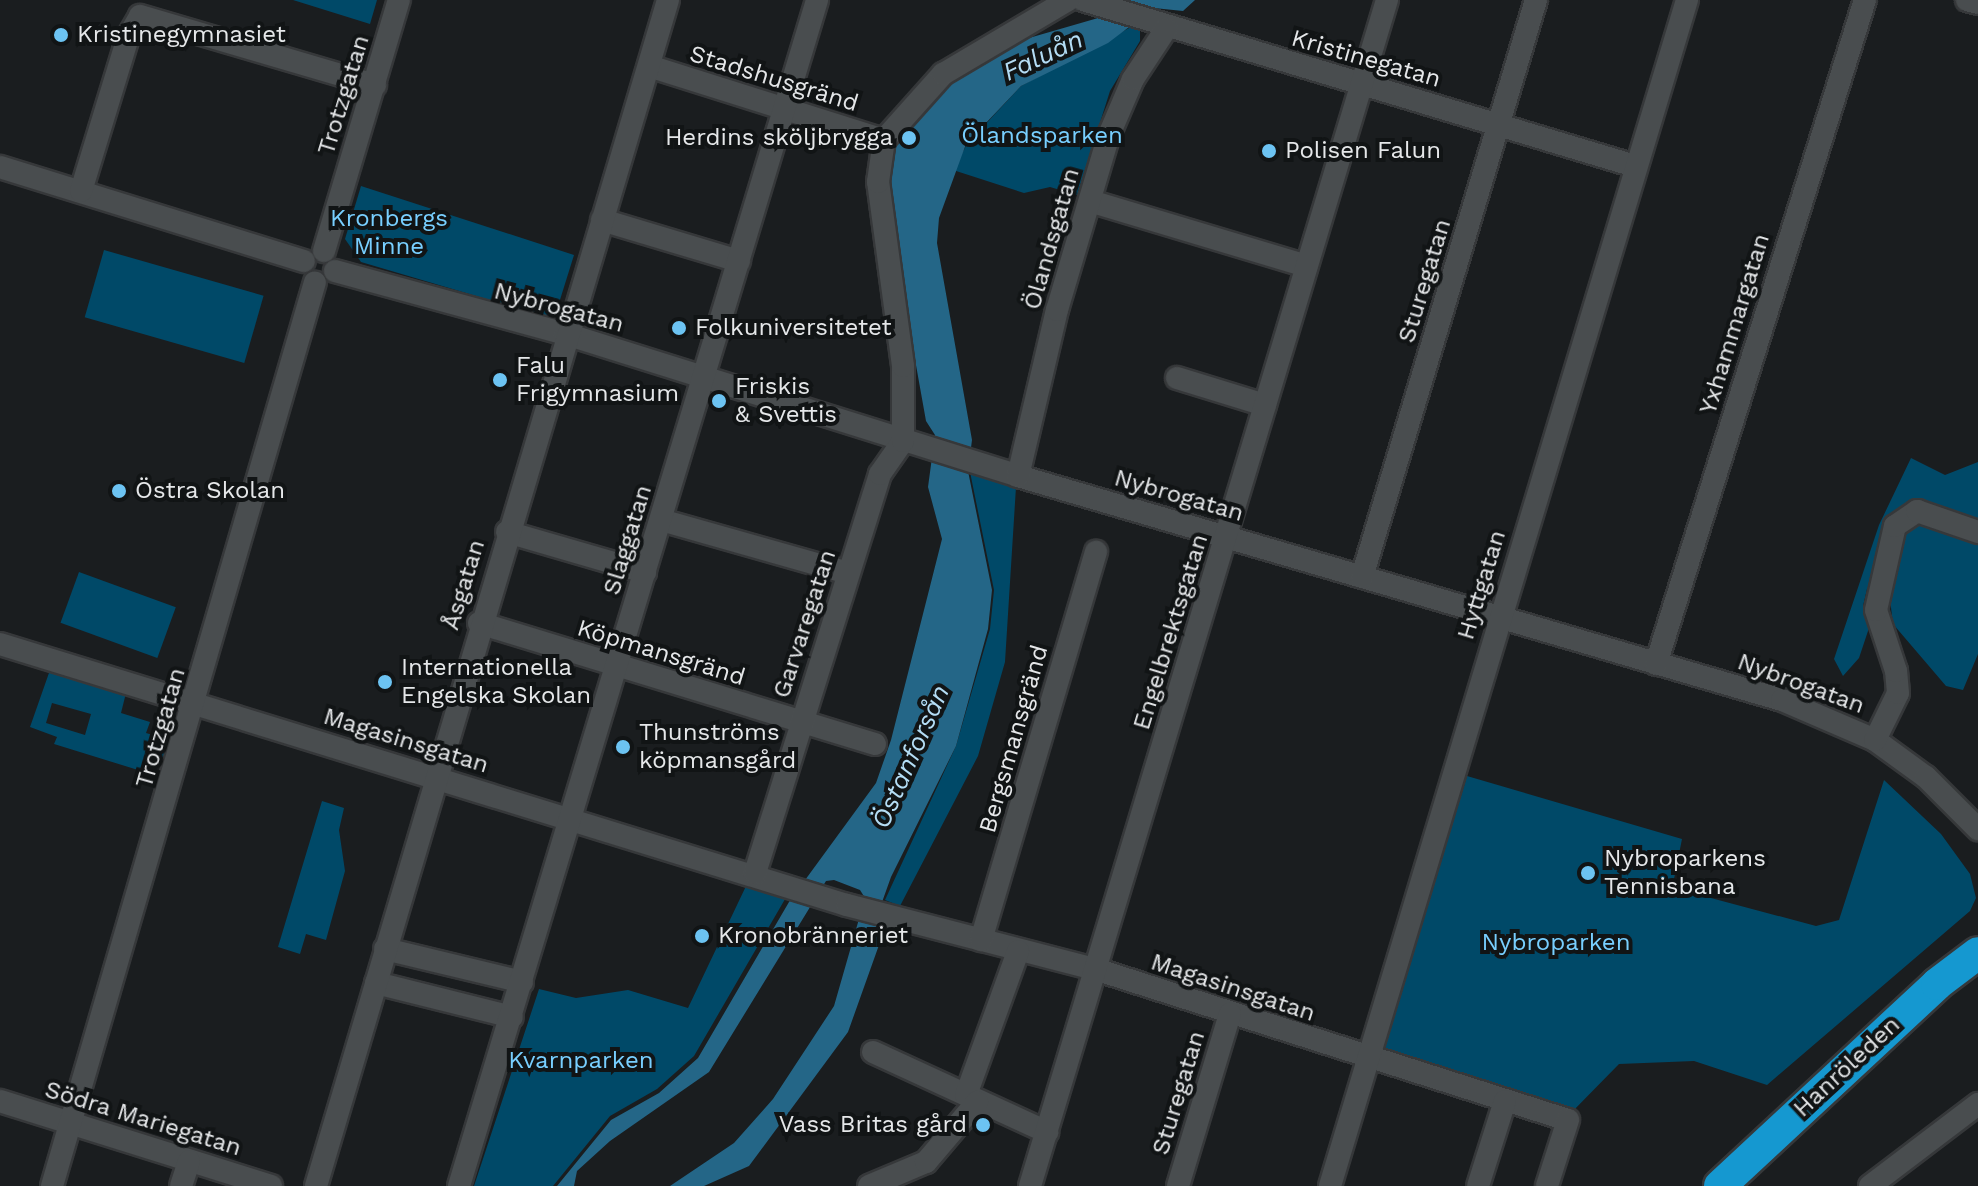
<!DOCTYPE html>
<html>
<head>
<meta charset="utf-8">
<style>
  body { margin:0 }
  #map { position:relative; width:1978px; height:1186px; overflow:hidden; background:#1a1d1f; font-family:"Work Sans",sans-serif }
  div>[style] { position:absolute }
  .green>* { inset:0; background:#004968; transform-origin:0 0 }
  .water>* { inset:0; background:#246687 }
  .roads { filter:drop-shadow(2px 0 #36383a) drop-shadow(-2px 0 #36383a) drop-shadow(0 2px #36383a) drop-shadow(0 -2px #36383a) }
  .minor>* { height:22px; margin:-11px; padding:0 11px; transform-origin:11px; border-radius:11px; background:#494d4f }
  .highway>* { height:32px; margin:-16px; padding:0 16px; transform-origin:16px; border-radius:16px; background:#1598d0 }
  .dots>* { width:22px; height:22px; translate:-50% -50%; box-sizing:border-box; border:4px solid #111415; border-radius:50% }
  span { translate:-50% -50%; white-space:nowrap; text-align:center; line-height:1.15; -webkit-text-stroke:8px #111415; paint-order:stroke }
  .poi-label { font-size:24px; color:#e5e7e9 }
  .left { translate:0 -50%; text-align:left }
  .right { translate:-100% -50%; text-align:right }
  .street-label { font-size:24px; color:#e5e7e9 }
  .park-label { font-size:24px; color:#78cfff }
  .water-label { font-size:26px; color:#b4ddf5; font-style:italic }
</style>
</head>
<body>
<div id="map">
  <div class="green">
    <i style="clip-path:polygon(293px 0,377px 0,370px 24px)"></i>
    <i style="clip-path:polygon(1131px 27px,1140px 29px,1140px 41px,1110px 91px,1077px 195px,1050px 187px,1024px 193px,953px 170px,967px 144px,1021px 86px)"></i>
    <i style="clip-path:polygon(361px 186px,574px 255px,554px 319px,361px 262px,345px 239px)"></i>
    <i style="left:104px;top:250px;width:166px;height:70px;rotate:16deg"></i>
    <i style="clip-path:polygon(1911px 458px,1945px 475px,1978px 462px,1978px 654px,1963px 690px,1946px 686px,1893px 624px,1888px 583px,1867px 589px,1863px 606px,1871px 622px,1859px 658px,1843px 676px,1834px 659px,1879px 525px)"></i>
    <i style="clip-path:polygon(969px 467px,1016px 487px,1005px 662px,978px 756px,900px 906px,885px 900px,956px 746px,990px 629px,994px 590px)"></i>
    <i style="left:79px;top:572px;width:103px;height:54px;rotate:20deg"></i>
    <i style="clip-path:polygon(evenodd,50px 670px,126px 693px,121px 713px,150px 722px,146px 733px,166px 739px,177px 707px,185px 711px,170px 760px,157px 756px,151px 774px,54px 744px,57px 737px,30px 727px,50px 670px,52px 703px,91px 714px,85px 735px,46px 723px,52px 703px)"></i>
    <i style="clip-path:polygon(1467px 776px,1682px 839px,1674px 879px,1696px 894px,1816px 926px,1839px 920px,1884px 780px,1941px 834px,1970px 874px,1976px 898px,1970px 911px,1767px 1085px,1694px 1061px,1619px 1064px,1569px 1115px,1382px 1052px)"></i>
    <i style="clip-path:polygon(322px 801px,344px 808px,339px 830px,345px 871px,326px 940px,306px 934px,300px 954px,278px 947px)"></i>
    <i style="clip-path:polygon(747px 884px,788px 894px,694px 1056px,657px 1089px,610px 1116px,553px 1186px,474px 1186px,539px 989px,576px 998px,628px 990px,688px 1008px)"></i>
  </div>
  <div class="water">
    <i style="clip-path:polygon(1120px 0,1195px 0,1183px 11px,1154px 8px,1108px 43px,1021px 86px,966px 144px,939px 218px,937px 243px,972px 440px,968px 471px,992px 590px,988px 629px,956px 746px,891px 877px,881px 905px,879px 945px,848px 1032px,749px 1166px,704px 1186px,670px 1186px,734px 1143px,773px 1099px,834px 1006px,865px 898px,860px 890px,834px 880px,826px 881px,709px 1072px,610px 1141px,577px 1171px,574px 1186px,557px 1186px,611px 1120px,659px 1093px,698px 1058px,789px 902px,876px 783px,891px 740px,942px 539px,928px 487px,935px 435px,926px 421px,889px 214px,888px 173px,895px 145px,951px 82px,1022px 40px,1105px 16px)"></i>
  </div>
  <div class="roads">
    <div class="minor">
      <i style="left:1083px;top:0;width:576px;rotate:16.74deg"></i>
      <i style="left:1967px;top:0;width:11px;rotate:15deg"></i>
      <i style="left:649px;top:66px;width:246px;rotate:17.5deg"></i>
      <i style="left:0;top:167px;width:318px;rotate:17.2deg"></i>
      <i style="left:81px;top:191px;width:161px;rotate:-73deg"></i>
      <i style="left:128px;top:37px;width:24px;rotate:-60deg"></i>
      <i style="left:140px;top:16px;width:245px;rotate:16.4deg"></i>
      <i style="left:1090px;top:201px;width:226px;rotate:16.7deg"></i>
      <i style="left:602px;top:220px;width:143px;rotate:16.7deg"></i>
      <i style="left:324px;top:251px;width:262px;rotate:-73.4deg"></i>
      <i style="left:335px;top:271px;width:239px;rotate:15.3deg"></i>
      <i style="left:566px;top:334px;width:474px;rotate:17.4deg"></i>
      <i style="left:1018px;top:476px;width:796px;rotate:16.34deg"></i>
      <i style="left:1782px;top:700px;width:101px;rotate:23.3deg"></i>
      <i style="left:1875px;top:740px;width:63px;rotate:36deg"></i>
      <i style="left:1926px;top:777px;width:74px;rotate:45deg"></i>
      <i style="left:1177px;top:378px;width:92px;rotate:17.1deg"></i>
      <i style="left:1018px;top:476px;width:171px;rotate:-76.8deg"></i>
      <i style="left:1057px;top:310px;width:183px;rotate:-73.5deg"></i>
      <i style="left:1109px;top:135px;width:61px;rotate:-66.8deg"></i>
      <i style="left:1133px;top:79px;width:60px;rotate:-56.6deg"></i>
      <i style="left:661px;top:520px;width:194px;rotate:15.8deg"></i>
      <i style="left:507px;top:532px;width:144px;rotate:16.2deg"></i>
      <i style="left:1362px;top:577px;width:603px;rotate:-73.22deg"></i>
      <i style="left:479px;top:623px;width:414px;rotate:17deg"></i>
      <i style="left:0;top:644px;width:886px;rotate:17.13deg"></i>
      <i style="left:847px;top:905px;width:259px;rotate:14.5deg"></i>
      <i style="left:1098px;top:970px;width:493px;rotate:17.7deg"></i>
      <i style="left:1568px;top:1120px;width:69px;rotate:107.7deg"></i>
      <i style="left:1656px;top:664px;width:696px;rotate:-72.53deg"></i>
      <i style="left:1875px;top:740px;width:52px;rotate:-63.9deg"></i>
      <i style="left:1898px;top:693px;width:22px;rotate:-95deg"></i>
      <i style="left:1896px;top:671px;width:64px;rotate:-108.2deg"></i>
      <i style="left:1876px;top:610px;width:86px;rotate:-77.3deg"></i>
      <i style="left:1895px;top:526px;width:27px;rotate:-34deg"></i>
      <i style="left:1917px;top:511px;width:65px;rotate:19deg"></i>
      <i style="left:755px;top:873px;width:418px;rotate:-72.6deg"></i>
      <i style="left:880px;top:474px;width:40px;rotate:-55.1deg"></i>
      <i style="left:903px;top:441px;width:75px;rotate:-90deg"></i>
      <i style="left:903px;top:366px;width:186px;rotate:-97.7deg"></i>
      <i style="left:878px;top:182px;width:42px;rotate:-81.9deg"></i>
      <i style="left:884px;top:140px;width:89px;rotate:-48.2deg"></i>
      <i style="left:943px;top:74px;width:145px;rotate:-30.6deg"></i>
      <i style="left:981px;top:940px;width:405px;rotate:-73.5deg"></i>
      <i style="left:385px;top:949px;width:141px;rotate:13.5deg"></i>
      <i style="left:376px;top:983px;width:140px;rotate:14deg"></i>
      <i style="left:873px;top:1052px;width:192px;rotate:24.7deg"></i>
      <i style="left:966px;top:1095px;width:153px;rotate:-70.1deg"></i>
      <i style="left:0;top:1101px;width:284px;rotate:17.4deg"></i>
      <i style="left:52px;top:1186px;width:941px;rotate:-73.78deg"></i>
      <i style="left:181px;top:1186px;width:26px;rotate:-72deg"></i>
      <i style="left:316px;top:1186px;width:1237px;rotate:-73.47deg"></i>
      <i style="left:459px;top:1186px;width:1239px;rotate:-73.2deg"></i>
      <i style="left:869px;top:1186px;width:62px;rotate:-22.8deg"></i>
      <i style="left:926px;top:1162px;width:79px;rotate:-49.6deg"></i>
      <i style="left:1030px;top:1186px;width:1239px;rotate:-73.25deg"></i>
      <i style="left:1178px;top:1186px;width:180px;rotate:-73.2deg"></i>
      <i style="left:1330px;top:1186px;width:1239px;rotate:-73.25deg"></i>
      <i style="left:1478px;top:1186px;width:89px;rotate:-72.4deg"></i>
      <i style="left:1870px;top:1186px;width:136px;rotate:-37.2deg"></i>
    </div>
    <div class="highway">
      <i style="left:1720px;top:1186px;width:296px;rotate:-42.9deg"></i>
      <i style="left:1937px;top:984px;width:51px;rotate:-37.1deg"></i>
    </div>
  </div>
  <div class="dots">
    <i style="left:61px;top:35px;background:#6cc3f2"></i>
    <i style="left:909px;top:138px;background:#6cc3f2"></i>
    <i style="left:1269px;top:151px;background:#6cc3f2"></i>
    <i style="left:679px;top:328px;background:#6cc3f2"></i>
    <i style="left:500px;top:380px;background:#6cc3f2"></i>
    <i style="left:719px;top:401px;background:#6cc3f2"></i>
    <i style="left:119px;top:491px;background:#6cc3f2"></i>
    <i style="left:385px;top:682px;background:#6cc3f2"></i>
    <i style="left:623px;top:747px;background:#6cc3f2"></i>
    <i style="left:1588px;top:873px;background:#6cc3f2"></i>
    <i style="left:702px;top:936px;background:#6cc3f2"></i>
    <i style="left:983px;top:1125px;background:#6cc3f2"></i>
  </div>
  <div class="poi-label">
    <span class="left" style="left:77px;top:35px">Kristinegymnasiet</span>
    <span class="right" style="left:893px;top:138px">Herdins sköljbrygga</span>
    <span class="left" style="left:1285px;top:151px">Polisen Falun</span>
    <span class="left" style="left:695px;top:328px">Folkuniversitetet</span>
    <span class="left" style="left:516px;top:380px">Falu<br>Frigymnasium</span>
    <span class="left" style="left:735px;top:401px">Friskis<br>&amp; Svettis</span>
    <span class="left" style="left:135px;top:491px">Östra Skolan</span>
    <span class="left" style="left:401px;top:682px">Internationella<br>Engelska Skolan</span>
    <span class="left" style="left:639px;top:747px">Thunströms<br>köpmansgård</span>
    <span class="left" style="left:1604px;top:873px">Nybroparkens<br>Tennisbana</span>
    <span class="left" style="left:718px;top:936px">Kronobränneriet</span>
    <span class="right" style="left:967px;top:1125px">Vass Britas gård</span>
  </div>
  <div class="street-label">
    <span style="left:1366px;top:59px;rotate:16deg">Kristinegatan</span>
    <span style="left:774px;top:79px;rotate:17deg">Stadshusgränd</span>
    <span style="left:344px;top:95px;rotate:-73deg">Trotzgatan</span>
    <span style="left:1052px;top:239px;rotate:-74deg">Ölandsgatan</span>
    <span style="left:1425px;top:281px;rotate:-73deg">Sturegatan</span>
    <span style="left:559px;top:308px;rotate:15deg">Nybrogatan</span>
    <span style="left:1735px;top:324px;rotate:-73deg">Yxhammargatan</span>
    <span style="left:1179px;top:496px;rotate:16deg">Nybrogatan</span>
    <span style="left:628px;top:540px;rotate:-73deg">Slaggatan</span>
    <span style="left:464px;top:585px;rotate:-73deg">Åsgatan</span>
    <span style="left:1482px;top:585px;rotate:-73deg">Hyttgatan</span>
    <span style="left:805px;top:624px;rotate:-72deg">Garvaregatan</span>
    <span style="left:1171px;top:632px;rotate:-73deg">Engelbrektsgatan</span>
    <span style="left:661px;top:653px;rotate:17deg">Köpmansgränd</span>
    <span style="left:1801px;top:684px;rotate:20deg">Nybrogatan</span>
    <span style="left:161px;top:728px;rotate:-74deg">Trotzgatan</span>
    <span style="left:1014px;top:739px;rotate:-74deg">Bergsmansgränd</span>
    <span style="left:406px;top:741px;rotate:17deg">Magasinsgatan</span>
    <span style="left:1233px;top:988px;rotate:18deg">Magasinsgatan</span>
    <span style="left:1847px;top:1067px;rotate:-43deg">Hanröleden</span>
    <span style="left:1179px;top:1093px;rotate:-73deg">Sturegatan</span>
    <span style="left:143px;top:1119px;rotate:17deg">Södra Mariegatan</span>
  </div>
  <div class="park-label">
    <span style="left:1042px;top:136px">Ölandsparken</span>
    <span style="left:389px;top:233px">Kronbergs<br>Minne</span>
    <span style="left:1556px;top:943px">Nybroparken</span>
    <span style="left:581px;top:1061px">Kvarnparken</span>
  </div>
  <div class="water-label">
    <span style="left:1043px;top:56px;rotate:-25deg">Faluån</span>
    <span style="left:911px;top:757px;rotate:-66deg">Östanforsån</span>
  </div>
</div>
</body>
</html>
